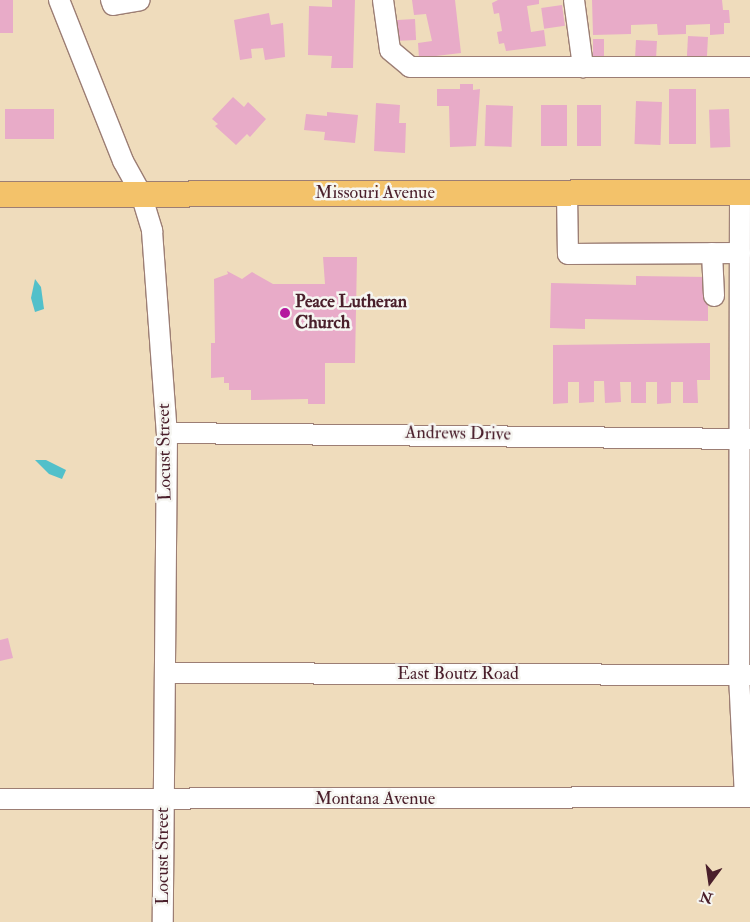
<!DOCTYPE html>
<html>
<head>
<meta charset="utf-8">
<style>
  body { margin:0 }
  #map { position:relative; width:750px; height:922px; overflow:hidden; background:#efdcbc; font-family:"IM FELL Double Pica",serif }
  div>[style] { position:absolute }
  .water>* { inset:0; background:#52c0ca }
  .building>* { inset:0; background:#e8abc8; transform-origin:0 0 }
  .roads { filter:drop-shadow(1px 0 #9c7e74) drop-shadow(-1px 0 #9c7e74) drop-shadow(0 1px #9c7e74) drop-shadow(0 -1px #9c7e74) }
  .minor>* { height:20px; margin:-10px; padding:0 10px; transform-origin:10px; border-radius:10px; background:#fff }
  .major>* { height:25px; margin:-12.5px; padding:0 12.5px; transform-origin:12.5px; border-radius:12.5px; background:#f3c26a }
  .dots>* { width:14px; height:14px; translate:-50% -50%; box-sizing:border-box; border:2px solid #f6f6f2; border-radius:50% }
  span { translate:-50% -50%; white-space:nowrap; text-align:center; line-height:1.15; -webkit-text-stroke:5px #f6f6f2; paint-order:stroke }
  .street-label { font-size:18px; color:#4a1f2b }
  .poi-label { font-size:18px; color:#4a1f2b; font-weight:700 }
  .left { translate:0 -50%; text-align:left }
  .north { position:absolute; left:685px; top:857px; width:50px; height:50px; -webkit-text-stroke:4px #f6f6f2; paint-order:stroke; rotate:194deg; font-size:14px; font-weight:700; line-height:20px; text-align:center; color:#4a1f2b }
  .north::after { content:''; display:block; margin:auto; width:18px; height:22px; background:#4a1f2b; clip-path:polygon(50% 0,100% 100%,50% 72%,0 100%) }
</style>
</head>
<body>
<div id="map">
  <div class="water">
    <i style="clip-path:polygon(35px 279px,41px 287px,44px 309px,35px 312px,31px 298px)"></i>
    <i style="clip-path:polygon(35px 460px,46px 460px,66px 470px,62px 479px,49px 474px)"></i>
  </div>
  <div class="building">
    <i style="left:0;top:0;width:13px;height:33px"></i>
    <i style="clip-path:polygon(332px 0,355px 0,353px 68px,331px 68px,332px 56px,308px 55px,309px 6px,332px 7px)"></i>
    <i style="clip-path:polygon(412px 0,455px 0,461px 53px,419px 58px,418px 43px,432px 41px,426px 14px,414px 15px)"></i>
    <i style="clip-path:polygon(498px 0,539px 0,539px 4px,527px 6px,531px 32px,544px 30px,546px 46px,506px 51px,504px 43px,499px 44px,497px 32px,502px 31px,499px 13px,494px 14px,492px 3px)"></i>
    <i style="clip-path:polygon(592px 0,722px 0,723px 10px,729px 10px,730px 23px,724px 23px,724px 34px,710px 35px,710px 24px,686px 25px,686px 34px,658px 35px,657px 24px,631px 25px,631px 34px,593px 35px)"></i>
    <i style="left:562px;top:5px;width:21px;height:21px;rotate:82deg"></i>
    <i style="clip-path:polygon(269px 13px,271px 25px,283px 23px,285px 57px,265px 60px,263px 48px,251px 49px,252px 58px,240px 60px,234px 20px)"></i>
    <i style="left:415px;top:19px;width:21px;height:22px;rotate:87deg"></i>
    <i style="left:688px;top:36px;width:20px;height:21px;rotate:3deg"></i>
    <i style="left:593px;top:39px;width:11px;height:19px"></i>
    <i style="left:636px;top:40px;width:21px;height:17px;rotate:3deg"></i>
    <i style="clip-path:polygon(460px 84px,473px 84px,473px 90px,480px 89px,476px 146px,450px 147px,449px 106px,437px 106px,437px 89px,460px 89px)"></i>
    <i style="left:669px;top:89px;width:27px;height:55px"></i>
    <i style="clip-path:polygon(233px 97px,244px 107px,248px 102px,266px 119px,250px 137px,247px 134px,236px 145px,215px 126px,218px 124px,212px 119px)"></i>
    <i style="left:636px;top:101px;width:26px;height:43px;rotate:2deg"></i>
    <i style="clip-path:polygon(376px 103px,400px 105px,399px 123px,406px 123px,405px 153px,374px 151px)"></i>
    <i style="left:486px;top:105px;width:27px;height:41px;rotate:2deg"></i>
    <i style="left:541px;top:105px;width:26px;height:41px"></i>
    <i style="left:577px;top:105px;width:24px;height:41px"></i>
    <i style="left:54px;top:109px;width:30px;height:49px;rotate:90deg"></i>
    <i style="left:729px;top:109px;width:38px;height:20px;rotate:88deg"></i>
    <i style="clip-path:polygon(327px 112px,358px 115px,355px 143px,324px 140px,325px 132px,304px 130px,306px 114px,327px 116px)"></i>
    <i style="clip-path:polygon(323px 257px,357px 257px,355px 363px,325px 363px,325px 404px,308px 404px,308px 399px,251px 400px,251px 390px,229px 390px,229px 383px,224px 383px,224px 377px,211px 378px,211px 343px,215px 343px,214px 279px,228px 274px,227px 271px,242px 279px,252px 272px,273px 284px,325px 284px)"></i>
    <i style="clip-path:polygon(636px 276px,708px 277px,708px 321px,585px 319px,585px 329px,550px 328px,551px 283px,636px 285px)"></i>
    <i style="clip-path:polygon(710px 343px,710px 380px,697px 380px,698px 403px,683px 403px,683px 382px,671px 382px,671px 403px,657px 404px,657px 382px,646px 382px,646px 403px,631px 403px,631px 382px,620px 382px,621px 402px,605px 403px,604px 381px,594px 381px,594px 402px,579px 403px,579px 382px,568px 382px,568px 403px,553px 404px,553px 345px)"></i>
    <i style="clip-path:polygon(8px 638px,13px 658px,0 661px,0 640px)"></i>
  </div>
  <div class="roads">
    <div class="minor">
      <i style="left:59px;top:0;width:173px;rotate:68.3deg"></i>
      <i style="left:123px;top:161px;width:38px;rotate:61deg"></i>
      <i style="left:141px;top:194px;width:39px;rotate:73deg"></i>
      <i style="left:152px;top:231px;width:203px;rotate:85.8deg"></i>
      <i style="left:167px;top:433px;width:489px;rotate:90.5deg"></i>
      <i style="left:111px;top:0;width:5px;rotate:68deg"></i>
      <i style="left:113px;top:5px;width:27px;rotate:-10deg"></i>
      <i style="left:383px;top:0;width:50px;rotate:82deg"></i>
      <i style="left:390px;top:50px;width:26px;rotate:40deg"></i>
      <i style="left:410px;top:67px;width:340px"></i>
      <i style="left:574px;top:0;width:68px;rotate:82.3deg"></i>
      <i style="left:740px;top:192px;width:483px;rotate:90.1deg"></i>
      <i style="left:739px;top:675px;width:122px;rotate:87.2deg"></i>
      <i style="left:567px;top:193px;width:61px;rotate:89.1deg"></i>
      <i style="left:568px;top:254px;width:172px;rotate:-0.3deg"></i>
      <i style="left:712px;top:253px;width:43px;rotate:87.3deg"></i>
      <i style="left:167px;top:433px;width:583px;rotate:0.59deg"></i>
      <i style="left:167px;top:673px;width:583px;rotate:0.2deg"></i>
      <i style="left:0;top:799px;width:750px;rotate:-0.15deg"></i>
    </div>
    <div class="major">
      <i style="left:0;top:194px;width:750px;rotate:-0.15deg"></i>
    </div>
  </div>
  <div class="dots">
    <i style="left:285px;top:313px;background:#b5179e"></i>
  </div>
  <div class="street-label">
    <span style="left:375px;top:193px">Missouri Avenue</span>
    <span style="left:458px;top:434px;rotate:1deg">Andrews Drive</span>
    <span style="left:165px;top:452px;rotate:-91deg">Locust Street</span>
    <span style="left:458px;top:674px">East Boutz Road</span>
    <span style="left:375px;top:799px">Montana Avenue</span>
    <span style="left:163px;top:856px;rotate:-90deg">Locust Street</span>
  </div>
  <div class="poi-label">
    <span class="left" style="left:295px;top:313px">Peace Lutheran<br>Church</span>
  </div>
  <div class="north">N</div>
</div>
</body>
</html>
